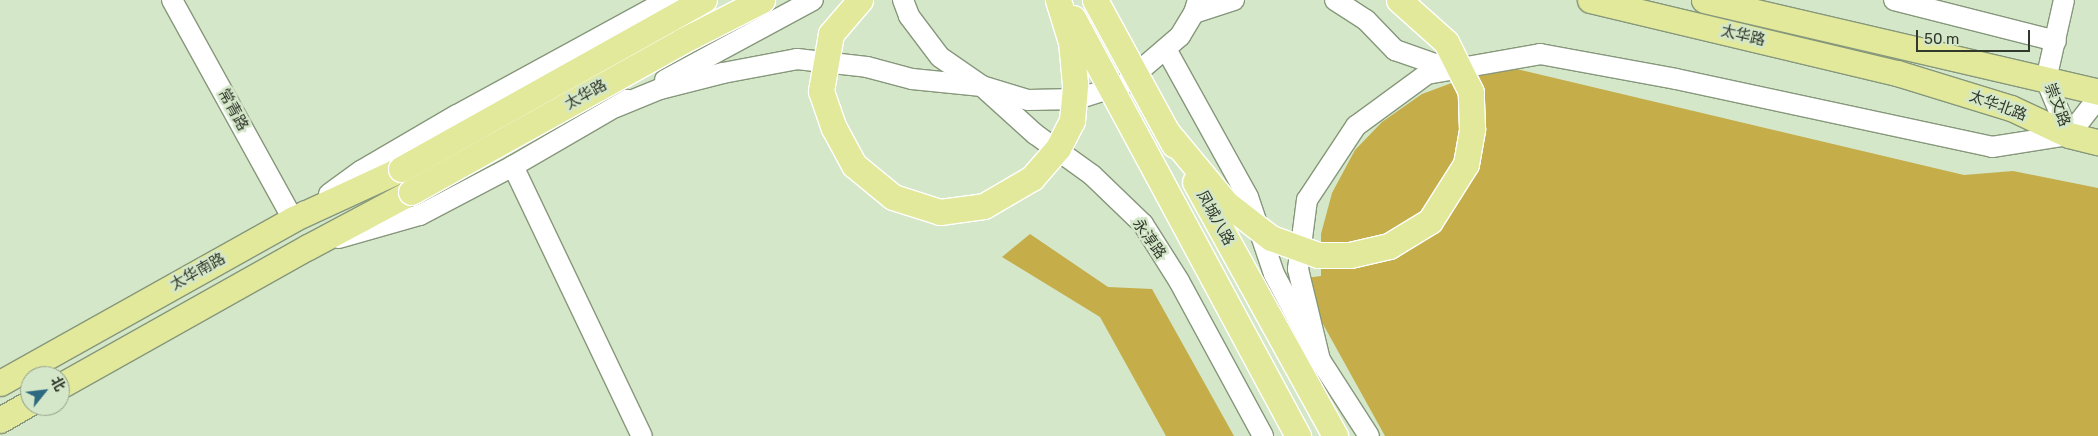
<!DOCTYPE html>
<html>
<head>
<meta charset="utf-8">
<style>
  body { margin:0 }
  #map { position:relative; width:2098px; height:436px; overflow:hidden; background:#d5e7c9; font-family:Rubik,"Noto Sans SC",sans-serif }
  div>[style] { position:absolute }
  .green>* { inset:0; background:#c5ad4a }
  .roads { filter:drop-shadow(1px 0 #86977b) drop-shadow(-1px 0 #86977b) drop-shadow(0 1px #86977b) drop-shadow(0 -1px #86977b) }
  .minor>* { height:20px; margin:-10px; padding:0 10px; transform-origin:10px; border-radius:10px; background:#fff }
  .major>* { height:25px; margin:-12.5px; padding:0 12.5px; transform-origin:12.5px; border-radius:12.5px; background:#e2e99b }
  .bridges { filter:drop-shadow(1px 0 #fff) drop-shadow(-1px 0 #fff) drop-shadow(0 1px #fff) drop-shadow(0 -1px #fff) }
  .major-bridge>* { height:25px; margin:-12.5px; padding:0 12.5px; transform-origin:12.5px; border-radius:12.5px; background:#e2e99b }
  span { translate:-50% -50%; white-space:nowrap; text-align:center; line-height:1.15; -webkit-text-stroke:5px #d5e7c9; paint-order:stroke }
  .street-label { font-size:15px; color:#31382c }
  .north { position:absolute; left:20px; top:366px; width:50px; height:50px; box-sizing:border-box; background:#d5e7c9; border:1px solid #93a18a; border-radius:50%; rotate:61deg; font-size:14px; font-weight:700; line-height:20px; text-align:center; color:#31382c }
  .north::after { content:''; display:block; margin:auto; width:18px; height:22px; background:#2d6980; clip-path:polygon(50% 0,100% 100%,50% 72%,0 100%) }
  .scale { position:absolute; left:1916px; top:30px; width:114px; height:22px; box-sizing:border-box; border:2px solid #31382c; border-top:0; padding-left:6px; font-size:15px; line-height:18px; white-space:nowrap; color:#31382c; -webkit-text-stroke:4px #d5e7c9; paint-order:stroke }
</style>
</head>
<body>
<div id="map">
  <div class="green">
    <i style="clip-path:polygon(1500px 65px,1964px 175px,2013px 171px,2098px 188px,2098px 436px,1385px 436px,1298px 279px,1321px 276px,1321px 234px,1332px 193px,1355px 150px,1382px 122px,1422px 94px)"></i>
    <i style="clip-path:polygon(1030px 234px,1108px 287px,1152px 289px,1234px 436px,1166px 436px,1100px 317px,1002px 257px)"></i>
  </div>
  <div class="roads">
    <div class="minor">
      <i style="left:172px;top:0;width:250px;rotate:61.1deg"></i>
      <i style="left:293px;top:219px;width:14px;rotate:-34deg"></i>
      <i style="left:903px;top:0;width:17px;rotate:69deg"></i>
      <i style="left:909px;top:16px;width:51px;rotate:52.9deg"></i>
      <i style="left:940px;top:57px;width:51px;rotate:34.6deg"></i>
      <i style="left:982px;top:86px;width:48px;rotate:16.9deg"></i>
      <i style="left:1028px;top:100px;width:49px;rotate:-1.2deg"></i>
      <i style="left:1077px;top:99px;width:49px;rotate:-17.7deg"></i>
      <i style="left:1124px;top:84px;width:74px;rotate:-40.6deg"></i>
      <i style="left:1180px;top:36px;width:27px;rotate:-59deg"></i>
      <i style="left:1194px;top:13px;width:14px;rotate:-73deg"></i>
      <i style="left:1335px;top:0;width:37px;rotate:33deg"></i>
      <i style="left:1366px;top:20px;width:42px;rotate:46deg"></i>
      <i style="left:1395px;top:50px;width:42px;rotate:19.3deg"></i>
      <i style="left:1435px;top:64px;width:15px"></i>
      <i style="left:1894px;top:0;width:167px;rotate:14.2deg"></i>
      <i style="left:2064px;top:0;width:82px;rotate:102.7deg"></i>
      <i style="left:2046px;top:80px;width:60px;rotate:67.3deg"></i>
      <i style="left:1194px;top:13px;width:42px;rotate:-18deg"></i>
      <i style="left:1166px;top:49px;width:169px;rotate:61deg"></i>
      <i style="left:1248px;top:197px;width:81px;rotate:71.3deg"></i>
      <i style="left:1274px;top:274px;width:98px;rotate:61.9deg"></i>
      <i style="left:1320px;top:360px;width:90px;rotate:57.2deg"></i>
      <i style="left:665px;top:80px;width:168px;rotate:-28.4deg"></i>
      <i style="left:616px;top:107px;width:48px;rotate:-22.2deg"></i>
      <i style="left:660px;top:89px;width:65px;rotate:-14.3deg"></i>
      <i style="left:723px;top:73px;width:75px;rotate:-10.7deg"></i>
      <i style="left:797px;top:59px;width:70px;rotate:6.5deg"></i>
      <i style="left:867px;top:67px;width:47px;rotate:14.9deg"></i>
      <i style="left:912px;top:79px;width:70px;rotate:5.7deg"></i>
      <i style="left:982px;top:86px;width:72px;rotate:42.2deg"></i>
      <i style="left:1035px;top:134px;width:70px;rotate:35.7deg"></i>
      <i style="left:1092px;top:175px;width:71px;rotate:43.9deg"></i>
      <i style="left:1143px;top:224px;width:67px;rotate:57.7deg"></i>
      <i style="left:1179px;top:281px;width:176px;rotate:61.5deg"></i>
      <i style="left:2069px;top:135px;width:47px;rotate:-51.9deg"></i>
      <i style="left:513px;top:166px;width:299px;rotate:64.5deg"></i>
      <i style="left:329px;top:194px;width:39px;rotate:-36deg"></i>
      <i style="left:361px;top:171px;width:111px;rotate:-30.3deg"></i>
      <i style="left:457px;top:115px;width:240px;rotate:-28.6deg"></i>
      <i style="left:339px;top:238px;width:84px;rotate:-15.9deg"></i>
      <i style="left:420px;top:215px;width:105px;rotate:-27.8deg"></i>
      <i style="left:513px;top:166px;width:132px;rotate:-30.1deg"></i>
      <i style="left:1320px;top:360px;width:94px;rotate:-103.6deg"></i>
      <i style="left:1298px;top:269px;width:70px;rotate:-82.6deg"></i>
      <i style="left:1307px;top:200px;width:89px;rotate:-56.5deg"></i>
      <i style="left:1356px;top:126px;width:88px;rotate:-36.2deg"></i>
      <i style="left:1427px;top:74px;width:115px;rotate:-10deg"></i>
      <i style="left:1540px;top:54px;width:138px;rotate:10.4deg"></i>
      <i style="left:1676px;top:79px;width:323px;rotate:12.1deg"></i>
      <i style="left:1992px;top:147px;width:78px;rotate:-8.9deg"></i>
    </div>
    <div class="major">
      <i style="left:1590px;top:0;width:316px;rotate:13.4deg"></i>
      <i style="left:1897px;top:73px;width:119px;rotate:17.1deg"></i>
      <i style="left:2011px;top:108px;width:64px;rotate:25deg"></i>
      <i style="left:2069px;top:135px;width:30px;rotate:14deg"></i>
      <i style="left:1704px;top:0;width:405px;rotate:13.1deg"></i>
      <i style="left:0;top:383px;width:336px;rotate:-29.2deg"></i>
      <i style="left:293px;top:219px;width:119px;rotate:-24.8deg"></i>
      <i style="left:60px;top:386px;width:284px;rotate:-29.3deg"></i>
      <i style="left:308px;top:247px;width:117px;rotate:-28.1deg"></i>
      <i style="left:0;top:420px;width:34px;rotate:-30deg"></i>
    </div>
  </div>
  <div class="bridges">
    <div class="major-bridge">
      <i style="left:860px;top:0;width:45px;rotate:130.5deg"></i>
      <i style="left:831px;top:34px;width:58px;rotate:100deg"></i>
      <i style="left:821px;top:91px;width:39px;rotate:71deg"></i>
      <i style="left:834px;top:128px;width:42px;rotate:61.6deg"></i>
      <i style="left:854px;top:165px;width:50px;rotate:39.4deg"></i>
      <i style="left:893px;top:197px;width:49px;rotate:17.7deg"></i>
      <i style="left:940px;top:212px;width:44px;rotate:-7.8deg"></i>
      <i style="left:984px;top:206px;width:56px;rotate:-30.3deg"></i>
      <i style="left:1032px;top:178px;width:40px;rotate:-49deg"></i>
      <i style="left:1058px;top:148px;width:30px;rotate:-63deg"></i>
      <i style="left:1072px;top:121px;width:37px;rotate:-85deg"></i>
      <i style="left:1075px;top:84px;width:42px;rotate:-95.4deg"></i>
      <i style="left:1071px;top:42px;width:44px;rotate:-107.2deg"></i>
      <i style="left:1095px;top:0;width:165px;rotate:61.4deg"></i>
      <i style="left:1073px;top:18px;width:475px;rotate:61.7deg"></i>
      <i style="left:1167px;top:132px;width:92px;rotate:50.3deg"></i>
      <i style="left:1226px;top:203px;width:57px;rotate:37.9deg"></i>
      <i style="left:1271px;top:238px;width:50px;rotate:19.9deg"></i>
      <i style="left:1318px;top:255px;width:32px"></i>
      <i style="left:1350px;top:255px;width:40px;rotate:-13deg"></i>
      <i style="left:1389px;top:246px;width:48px;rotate:-31.4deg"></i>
      <i style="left:1430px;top:221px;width:67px;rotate:-57.7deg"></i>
      <i style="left:1466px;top:164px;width:36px;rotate:-80deg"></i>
      <i style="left:1472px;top:129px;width:37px;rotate:-92deg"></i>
      <i style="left:1471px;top:92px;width:56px;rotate:-116.6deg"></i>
      <i style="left:1446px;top:42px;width:63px;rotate:-138.2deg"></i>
      <i style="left:401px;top:169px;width:347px;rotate:-29.2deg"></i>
      <i style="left:1195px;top:182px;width:290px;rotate:61.1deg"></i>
      <i style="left:411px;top:192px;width:310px;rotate:-29.1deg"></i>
      <i style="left:682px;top:41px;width:90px;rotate:-27.1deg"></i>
    </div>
  </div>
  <div class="street-label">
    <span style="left:1743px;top:36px;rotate:13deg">太华路</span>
    <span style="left:586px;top:95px;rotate:-29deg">太华路</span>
    <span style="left:2057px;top:105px;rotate:69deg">崇文路</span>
    <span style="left:1998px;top:106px;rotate:20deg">太华北路</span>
    <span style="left:233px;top:110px;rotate:61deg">常青路</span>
    <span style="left:1215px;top:218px;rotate:61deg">凤城八路</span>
    <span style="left:1149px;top:239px;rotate:54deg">永淳路</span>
    <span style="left:198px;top:272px;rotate:-29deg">太华南路</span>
  </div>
  <div class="north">北</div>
  <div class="scale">50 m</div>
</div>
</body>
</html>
